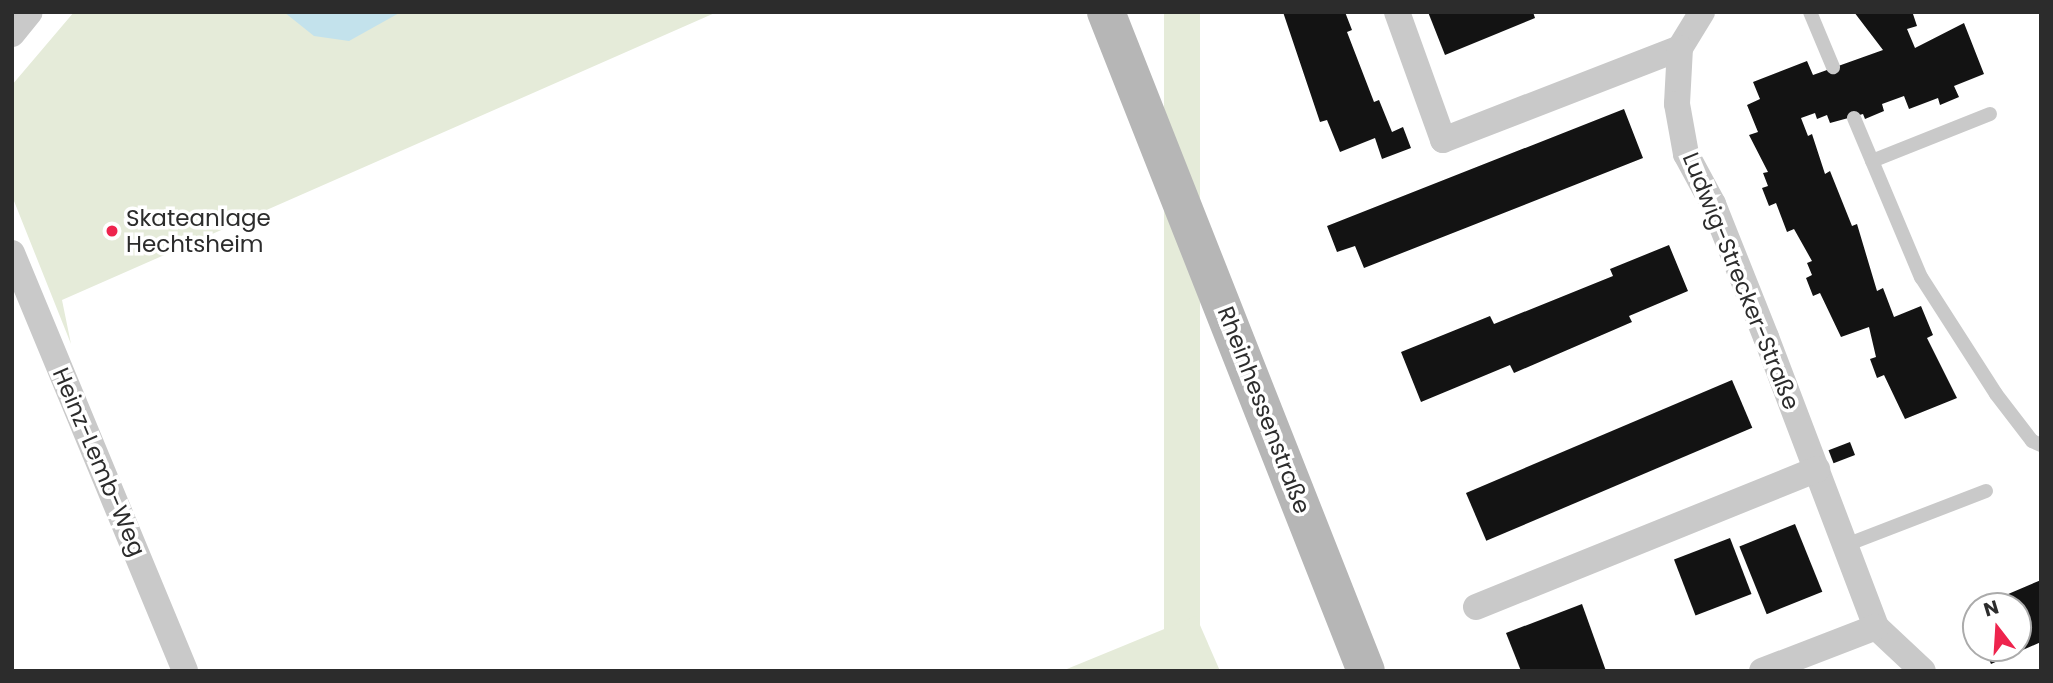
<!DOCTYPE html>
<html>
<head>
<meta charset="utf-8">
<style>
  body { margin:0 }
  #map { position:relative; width:2053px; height:683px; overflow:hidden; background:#fff; font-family:Poppins,sans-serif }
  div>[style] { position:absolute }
  .green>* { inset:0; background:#e5ebd9; transform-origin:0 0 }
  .water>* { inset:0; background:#c3e2ec }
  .building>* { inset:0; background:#131313; transform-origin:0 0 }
  .service>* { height:14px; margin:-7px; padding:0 7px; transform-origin:7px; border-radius:7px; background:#c9c9c9 }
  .minor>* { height:26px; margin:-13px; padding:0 13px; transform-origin:13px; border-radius:13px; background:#c9c9c9 }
  .secondary>* { height:38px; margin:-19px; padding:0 19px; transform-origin:19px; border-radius:19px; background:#b6b6b6 }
  .dots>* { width:19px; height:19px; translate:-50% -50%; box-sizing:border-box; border:4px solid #fff; border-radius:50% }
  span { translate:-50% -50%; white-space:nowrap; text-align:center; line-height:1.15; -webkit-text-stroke:7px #fff; paint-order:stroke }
  .poi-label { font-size:23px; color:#2c2c2c }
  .left { translate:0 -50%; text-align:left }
  .street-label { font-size:23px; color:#2c2c2c }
  .frame { position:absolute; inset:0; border:14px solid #2c2c2c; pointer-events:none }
  .north { position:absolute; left:1962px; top:592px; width:70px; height:70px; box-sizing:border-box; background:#fff; border:2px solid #ababab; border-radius:50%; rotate:343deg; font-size:19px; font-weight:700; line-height:28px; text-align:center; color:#2c2c2c }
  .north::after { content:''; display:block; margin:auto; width:24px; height:32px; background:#ee244d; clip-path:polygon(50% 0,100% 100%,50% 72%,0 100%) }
</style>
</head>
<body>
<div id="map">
  <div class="green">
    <i style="clip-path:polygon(74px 12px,717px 12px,62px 300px,71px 344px,12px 196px,12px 85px)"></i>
    <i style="left:1164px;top:12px;width:36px;height:707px"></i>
    <i style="clip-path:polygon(1196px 616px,1220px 671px,1062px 671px)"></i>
  </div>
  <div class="water">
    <i style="clip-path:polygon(284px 12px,401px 12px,349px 41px,314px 36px)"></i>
  </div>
  <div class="building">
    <i style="clip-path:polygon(1283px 12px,1345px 12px,1352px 30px,1347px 32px,1374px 102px,1379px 100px,1392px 132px,1403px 127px,1411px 148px,1382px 159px,1375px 138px,1340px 152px,1327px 120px,1320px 122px)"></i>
    <i style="clip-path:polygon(1428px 12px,1533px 12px,1535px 18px,1445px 55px)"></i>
    <i style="clip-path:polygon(1854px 12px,1918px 12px,1913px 14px,1917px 26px,1907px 29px,1915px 48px,1964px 23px,1984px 74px,1954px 86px,1959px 97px,1940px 105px,1938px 98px,1909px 109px,1904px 96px,1882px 104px,1884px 111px,1865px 119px,1863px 114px,1830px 123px,1827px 115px,1817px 119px,1815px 113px,1801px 118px,1808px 136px,1812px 134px,1825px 174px,1830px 171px,1852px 226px,1857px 224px,1877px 291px,1883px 288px,1894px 317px,1921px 306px,1933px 335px,1927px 338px,1957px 398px,1905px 419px,1884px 375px,1877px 378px,1870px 359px,1876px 357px,1869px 327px,1841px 337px,1820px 293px,1813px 296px,1806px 278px,1812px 275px,1807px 263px,1812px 261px,1794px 229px,1787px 232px,1776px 203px,1769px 206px,1762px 188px,1768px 186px,1763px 173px,1768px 172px,1749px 135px,1758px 132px,1747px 105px,1760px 99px,1753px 82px,1807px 61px,1813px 75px,1883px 50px)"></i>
    <i style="clip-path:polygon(1624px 109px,1643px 158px,1364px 268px,1355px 246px,1337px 252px,1327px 226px)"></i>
    <i style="clip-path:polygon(1669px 245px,1688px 291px,1629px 316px,1632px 322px,1514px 373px,1510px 365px,1421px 402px,1401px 352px,1490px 316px,1494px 324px,1613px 276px,1610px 269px)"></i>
    <i style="left:1732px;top:380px;width:52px;height:289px;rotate:67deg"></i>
    <i style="left:1850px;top:442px;width:14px;height:23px;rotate:69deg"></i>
    <i style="left:1795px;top:524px;width:73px;height:60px;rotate:68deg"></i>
    <i style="left:1730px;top:538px;width:60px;height:60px;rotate:69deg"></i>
    <i style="clip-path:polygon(2041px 580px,2041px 642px,1991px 664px,1984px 648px,2018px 648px,2018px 606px,1980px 606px)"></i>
    <i style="clip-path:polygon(1582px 604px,1606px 671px,1521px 671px,1506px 633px)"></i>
    <i style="clip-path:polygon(1976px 608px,1976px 630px,1968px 611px)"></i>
  </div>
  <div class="service">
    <i style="left:1810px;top:12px;width:60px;rotate:67.3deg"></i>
    <i style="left:1854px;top:118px;width:173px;rotate:67.2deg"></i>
    <i style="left:1921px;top:277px;width:139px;rotate:57.3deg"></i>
    <i style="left:1996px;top:394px;width:59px;rotate:52.5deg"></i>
    <i style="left:2032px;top:441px;width:10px;rotate:24deg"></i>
    <i style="left:1872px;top:161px;width:127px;rotate:-21.7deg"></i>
    <i style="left:1846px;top:545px;width:150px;rotate:-21.1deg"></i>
  </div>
  <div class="minor">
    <i style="left:1397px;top:12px;width:136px;rotate:70.2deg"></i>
    <i style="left:1443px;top:140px;width:254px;rotate:-21.2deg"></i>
    <i style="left:1702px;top:12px;width:42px;rotate:121.4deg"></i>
    <i style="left:1680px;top:48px;width:56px;rotate:93.1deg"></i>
    <i style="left:1677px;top:104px;width:51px;rotate:79.8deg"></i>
    <i style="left:1686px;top:154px;width:57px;rotate:61.6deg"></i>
    <i style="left:1713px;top:204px;width:143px;rotate:68.3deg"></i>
    <i style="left:1766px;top:337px;width:310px;rotate:69.2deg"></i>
    <i style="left:1876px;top:627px;width:64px;rotate:43.1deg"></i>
    <i style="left:12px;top:34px;width:28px;rotate:-51deg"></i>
    <i style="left:12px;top:253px;width:452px;rotate:67.5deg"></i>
    <i style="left:1476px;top:607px;width:368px;rotate:-22deg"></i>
    <i style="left:1762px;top:671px;width:122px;rotate:-21.1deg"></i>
  </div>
  <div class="secondary">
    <i style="left:1106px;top:12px;width:708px;rotate:68.47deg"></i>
  </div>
  <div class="dots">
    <i style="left:112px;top:231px;background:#ee244d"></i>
  </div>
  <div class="poi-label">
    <span class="left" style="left:126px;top:231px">Skateanlage<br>Hechtsheim</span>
  </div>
  <div class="street-label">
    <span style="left:1741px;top:281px;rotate:68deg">Ludwig-Strecker-Straße</span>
    <span style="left:1264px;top:410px;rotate:69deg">Rheinhessenstraße</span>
    <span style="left:99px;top:462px;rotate:67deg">Heinz-Lemb-Weg</span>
  </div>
  <div class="frame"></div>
  <div class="north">N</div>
</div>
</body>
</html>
